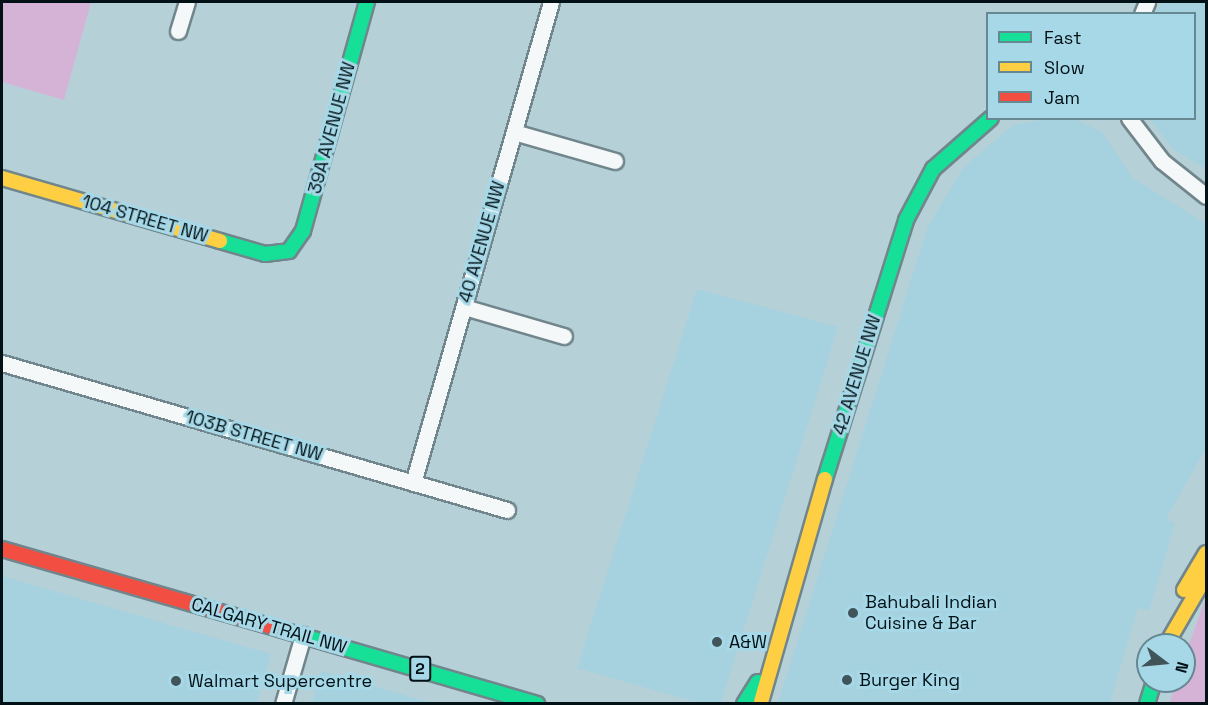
<!DOCTYPE html>
<html>
<head>
<meta charset="utf-8">
<style>
  body { margin:0 }
  #map { position:relative; width:1208px; height:705px; overflow:hidden; background:#b6d0d8; font-family:"Space Grotesk",sans-serif }
  div>[style] { position:absolute }
  .built>* { inset:0; background:#a6d2df }
  .green>* { inset:0; background:#d5b3d7 }
  .roads { filter:drop-shadow(2px 0 #71868c) drop-shadow(-2px 0 #71868c) drop-shadow(0 2px #71868c) drop-shadow(0 -2px #71868c) }
  .street>* { height:15px; margin:-7.5px; padding:0 7.5px; transform-origin:7.5px; border-radius:7.5px; background:#f4f8f9 }
  .fast>* { height:14px; margin:-7px; padding:0 7px; transform-origin:7px; border-radius:7px; background:#16e098 }
  .slow>* { height:14px; margin:-7px; padding:0 7px; transform-origin:7px; border-radius:7px; background:#ffcf43 }
  .jam>* { height:14px; margin:-7px; padding:0 7px; transform-origin:7px; border-radius:7px; background:#f24e42 }
  .dots>* { width:16px; height:16px; translate:-50% -50%; box-sizing:border-box; border:3px solid #a7d8e7; border-radius:50% }
  span { translate:-50% -50%; white-space:nowrap; text-align:center; line-height:1.15; -webkit-text-stroke:6px #a7d8e7; paint-order:stroke }
  .shield-label span { padding:2px 4px; background:#a7d8e7; border:2px solid; border-radius:4px; -webkit-text-stroke-width:0 }
  .shield-label { font-size:16px; color:#011116; font-weight:700 }
  .street-label { font-size:18px; color:#011116 }
  .poi-label { font-size:18px; color:#011116 }
  .left { translate:0 -50%; text-align:left }
  .frame { position:absolute; inset:0; border:3px solid #011116; pointer-events:none }
  .legend { position:absolute; left:986px; top:12px; width:210px; height:108px; box-sizing:border-box; background:#a7d8e7; border:2px solid #658893; margin:0; padding:8px 10px; list-style:none; font-size:18px; color:#011116 }
  .legend li { display:flex; align-items:center; gap:12px; height:30px }
  .legend b { width:30px; border:2px solid #658893 }
  .north { position:absolute; left:1136px; top:633px; width:60px; height:60px; box-sizing:border-box; background:#a7d8e7; border:2px solid #658893; border-radius:50%; rotate:106deg; font-size:16px; font-weight:700; line-height:24px; text-align:center; color:#011116 }
  .north::after { content:''; display:block; margin:auto; width:21px; height:27px; background:#40545a; clip-path:polygon(50% 0,100% 100%,50% 72%,0 100%) }
</style>
</head>
<body>
<div id="map">
  <div class="built">
    <i style="clip-path:polygon(1163px 2px,1206px 2px,1206px 169px,1173px 149px,1150px 119px,1194px 118px,1194px 14px,1155px 13px)"></i>
    <i style="clip-path:polygon(1047px 119px,1075px 119px,1102px 132px,1133px 178px,1206px 224px,1206px 448px,1166px 519px,1175px 523px,1149px 611px,1138px 608px,1110px 703px,778px 703px,928px 226px,963px 168px,1013px 125px)"></i>
    <i style="clip-path:polygon(697px 289px,838px 327px,721px 703px,699px 703px,577px 668px)"></i>
    <i style="clip-path:polygon(2px 576px,271px 654px,257px 703px,2px 703px)"></i>
    <i style="clip-path:polygon(321px 671px,432px 703px,312px 703px)"></i>
  </div>
  <div class="green">
    <i style="clip-path:polygon(2px 2px,91px 2px,64px 100px,2px 82px)"></i>
    <i style="clip-path:polygon(1206px 597px,1206px 703px,1169px 704px,1177px 681px,1184px 681px,1184px 658px)"></i>
  </div>
  <div class="roads">
    <div class="street">
      <i style="left:1142px;top:14px;width:13px;rotate:-67deg"></i>
      <i style="left:178px;top:31px;width:30px;rotate:-73deg"></i>
      <i style="left:1129px;top:118px;width:54px;rotate:52.5deg"></i>
      <i style="left:1162px;top:161px;width:56px;rotate:38.5deg"></i>
      <i style="left:514px;top:132px;width:105px;rotate:16deg"></i>
      <i style="left:464px;top:307px;width:104px;rotate:16.2deg"></i>
      <i style="left:2px;top:363px;width:526px;rotate:16.23deg"></i>
      <i style="left:413px;top:483px;width:500px;rotate:-73.99deg"></i>
      <i style="left:283px;top:704px;width:72px;rotate:-73.8deg"></i>
    </div>
    <div class="fast">
      <i style="left:220px;top:241px;width:47px;rotate:16.1deg"></i>
      <i style="left:265px;top:254px;width:24px;rotate:-7deg"></i>
      <i style="left:289px;top:251px;width:24px;rotate:-55deg"></i>
      <i style="left:303px;top:231px;width:238px;rotate:-74.4deg"></i>
      <i style="left:825px;top:479px;width:271px;rotate:-72.6deg"></i>
      <i style="left:906px;top:220px;width:58px;rotate:-62.1deg"></i>
      <i style="left:933px;top:169px;width:77px;rotate:-41.3deg"></i>
      <i style="left:279px;top:629px;width:269px;rotate:16.2deg"></i>
      <i style="left:744px;top:704px;width:26px;rotate:-58deg"></i>
      <i style="left:1147px;top:704px;width:24px;rotate:-73deg"></i>
    </div>
    <div class="slow">
      <i style="left:2px;top:178px;width:227px;rotate:16.1deg"></i>
      <i style="left:1184px;top:590px;width:43px;rotate:-59.3deg"></i>
      <i style="left:1166px;top:645px;width:80px;rotate:-59.9deg"></i>
      <i style="left:761px;top:702px;width:232px;rotate:-74deg"></i>
    </div>
    <div class="jam">
      <i style="left:2px;top:549px;width:288px;rotate:16.1deg"></i>
    </div>
  </div>
  <div class="dots">
    <i style="left:853px;top:613px;background:#40545a"></i>
    <i style="left:717px;top:642px;background:#40545a"></i>
    <i style="left:847px;top:680px;background:#40545a"></i>
    <i style="left:176px;top:681px;background:#40545a"></i>
  </div>
  <div class="shield-label">
    <span style="left:420px;top:669px">2</span>
  </div>
  <div class="street-label">
    <span style="left:332px;top:128px;rotate:-75deg">39A AVENUE NW</span>
    <span style="left:145px;top:219px;rotate:16deg">104 STREET NW</span>
    <span style="left:482px;top:242px;rotate:-74deg">40 AVENUE NW</span>
    <span style="left:857px;top:375px;rotate:-73deg">42 AVENUE NW</span>
    <span style="left:254px;top:436px;rotate:16deg">103B STREET NW</span>
    <span style="left:269px;top:626px;rotate:16deg">CALGARY TRAIL NW</span>
  </div>
  <div class="poi-label">
    <span class="left" style="left:865px;top:613px">Bahubali Indian<br>Cuisine &amp; Bar</span>
    <span class="left" style="left:729px;top:642px">A&amp;W</span>
    <span class="left" style="left:859px;top:680px">Burger King</span>
    <span class="left" style="left:188px;top:681px">Walmart Supercentre</span>
  </div>
  <div class="frame"></div>
  <ul class="legend">
  <li><b style="height:8px;background:#16e098"></b>Fast</li>
  <li><b style="height:8px;background:#ffcf43"></b>Slow</li>
  <li><b style="height:8px;background:#f24e42"></b>Jam</li>
  </ul>
  <div class="north">N</div>
</div>
</body>
</html>
